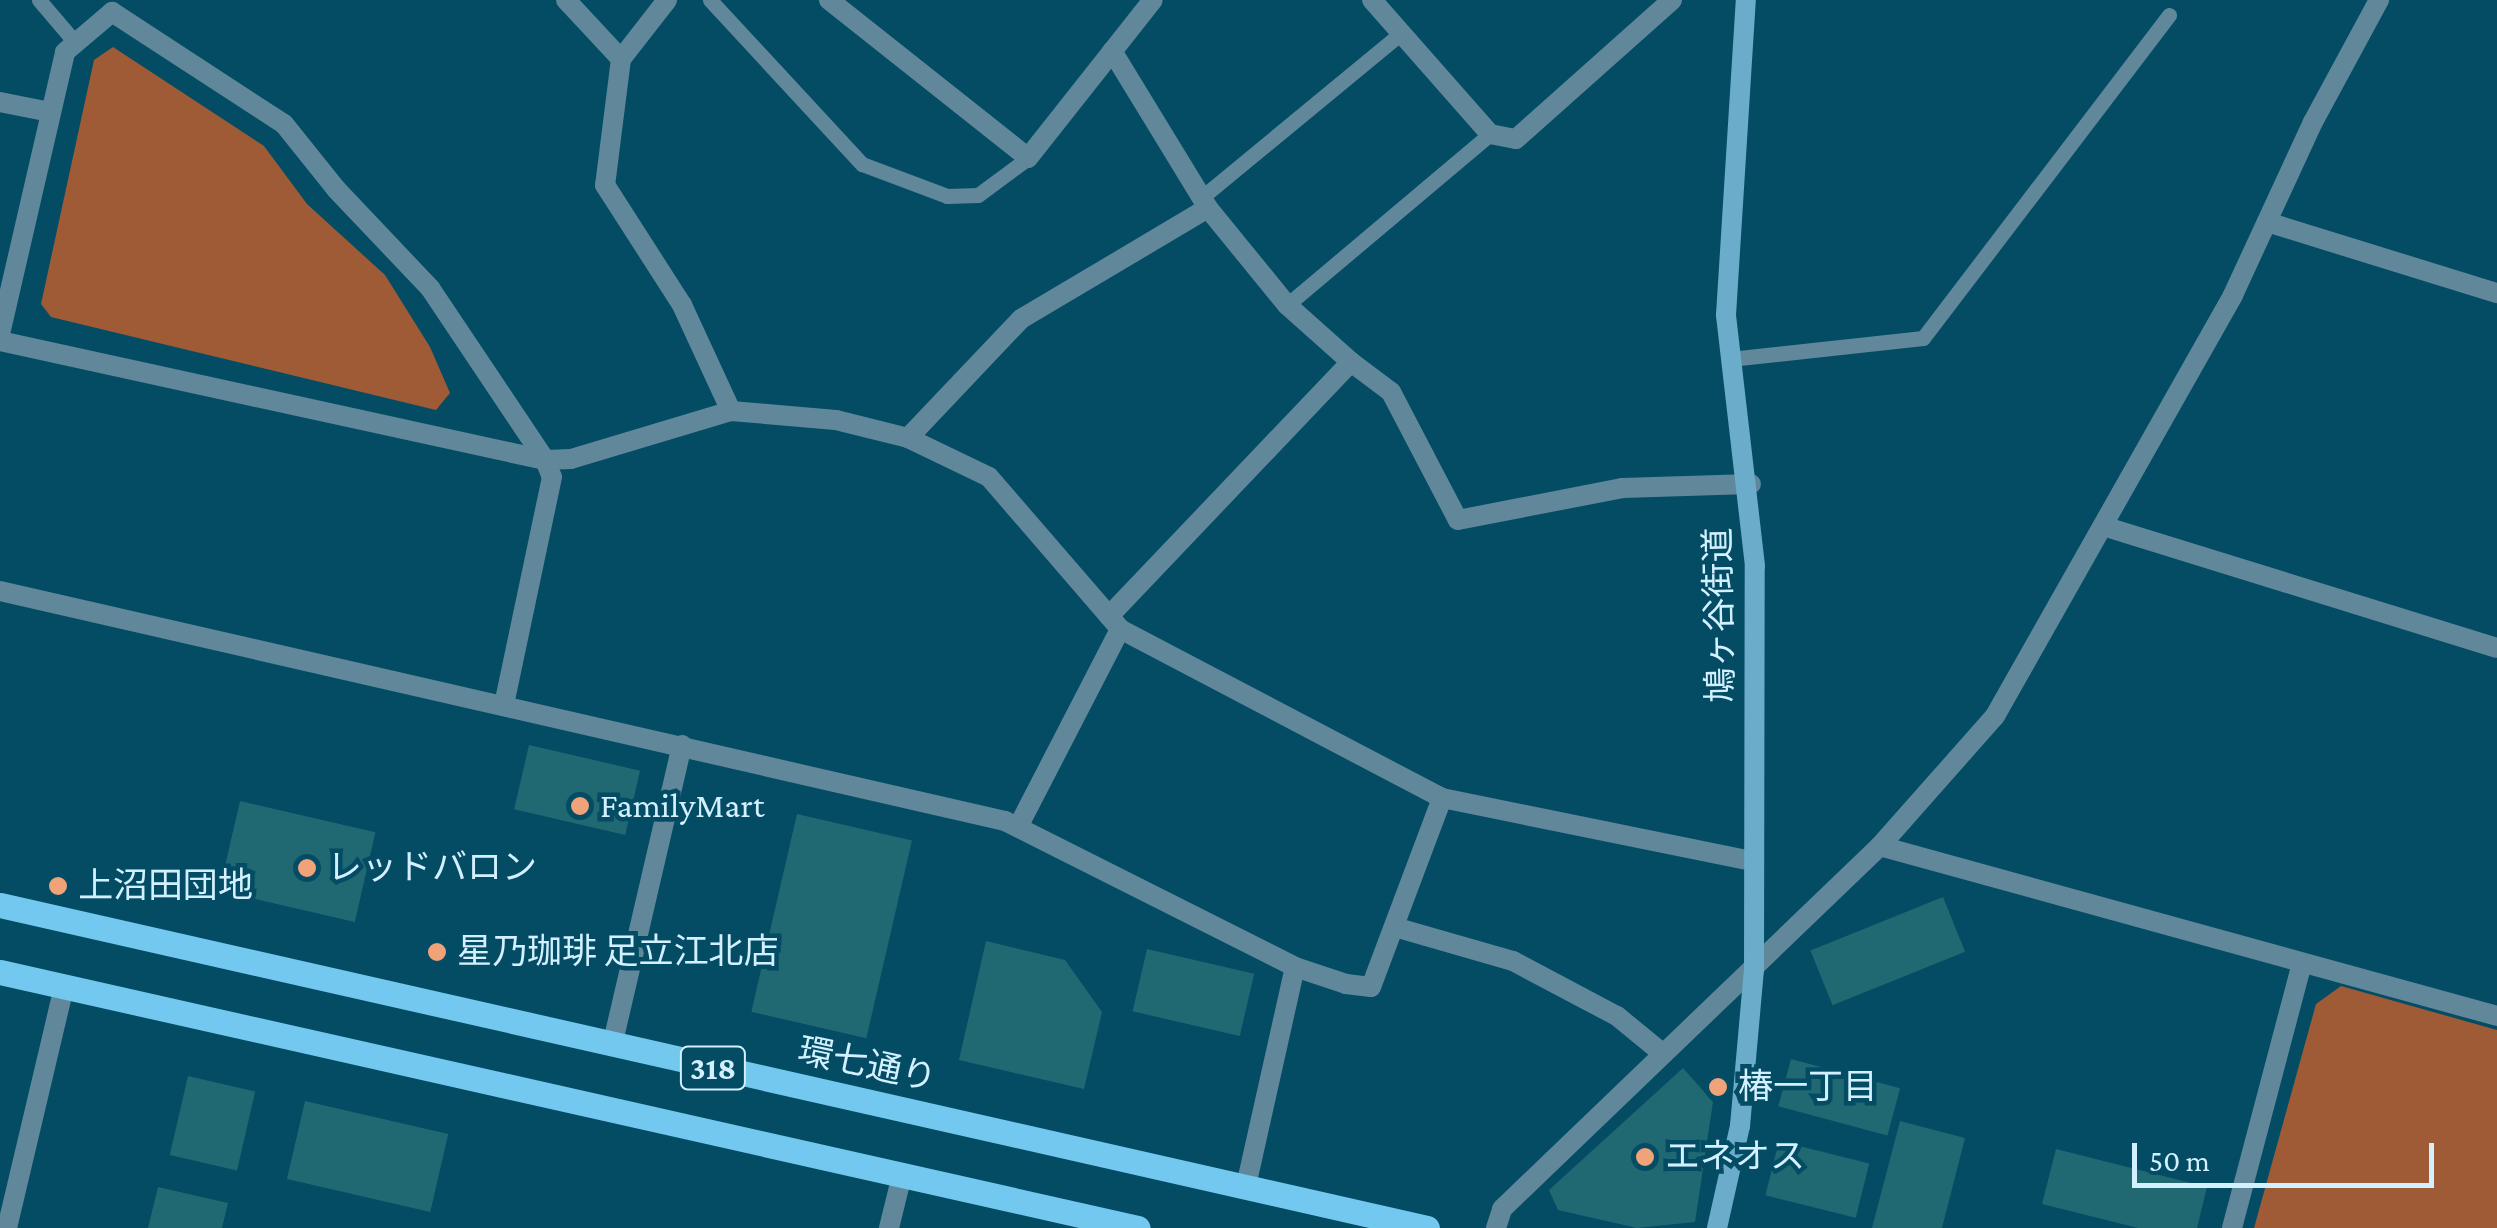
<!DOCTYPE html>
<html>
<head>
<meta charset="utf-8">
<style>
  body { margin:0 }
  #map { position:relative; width:2497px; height:1228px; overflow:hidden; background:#044c64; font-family:"Crimson Pro","Noto Sans JP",serif }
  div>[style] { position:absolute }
  .green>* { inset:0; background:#9e5b36 }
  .building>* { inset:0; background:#206872; transform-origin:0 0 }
  .lane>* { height:15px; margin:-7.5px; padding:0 7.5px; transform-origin:7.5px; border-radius:7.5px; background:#60889a }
  .street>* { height:20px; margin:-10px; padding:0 10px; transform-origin:10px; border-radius:10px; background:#60889a }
  .secondary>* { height:20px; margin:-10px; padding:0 10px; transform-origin:10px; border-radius:10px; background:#6bacca }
  .primary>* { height:25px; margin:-12.5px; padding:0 12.5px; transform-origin:12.5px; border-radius:12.5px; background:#72c8ee }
  .dots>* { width:28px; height:28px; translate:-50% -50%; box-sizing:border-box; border:5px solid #044c64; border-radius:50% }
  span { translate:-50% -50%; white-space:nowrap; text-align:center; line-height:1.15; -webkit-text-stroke:9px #044c64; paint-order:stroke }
  .shield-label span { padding:2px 8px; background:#044c64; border:2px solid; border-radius:8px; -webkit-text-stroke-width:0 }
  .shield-label { font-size:32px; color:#d2f0ff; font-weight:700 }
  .street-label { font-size:35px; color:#d2f0ff }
  .poi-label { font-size:35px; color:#d2f0ff }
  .left { translate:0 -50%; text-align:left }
  .scale { position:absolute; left:2132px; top:1143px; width:302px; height:45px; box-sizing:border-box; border:5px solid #d2f0ff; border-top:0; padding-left:12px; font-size:30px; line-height:35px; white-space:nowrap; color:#d2f0ff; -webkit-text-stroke:8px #044c64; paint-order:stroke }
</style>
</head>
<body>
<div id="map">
  <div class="green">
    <i style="clip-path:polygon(113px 47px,264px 146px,307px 204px,385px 275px,430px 347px,450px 393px,436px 410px,51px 317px,41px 304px,94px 60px)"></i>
    <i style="clip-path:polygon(2341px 986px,2497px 1030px,2497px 1228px,2254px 1228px,2316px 1004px)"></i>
  </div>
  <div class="building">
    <i style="left:529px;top:745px;width:114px;height:66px;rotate:13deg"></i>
    <i style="left:240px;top:801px;width:139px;height:92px;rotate:13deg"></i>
    <i style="left:797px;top:814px;width:118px;height:203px;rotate:13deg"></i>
    <i style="left:1943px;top:897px;width:59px;height:143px;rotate:68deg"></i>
    <i style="clip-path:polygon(986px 941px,1065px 960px,1102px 1012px,1084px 1089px,959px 1060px)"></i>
    <i style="left:1147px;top:949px;width:110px;height:64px;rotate:13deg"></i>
    <i style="left:1791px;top:1059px;width:113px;height:49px;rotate:15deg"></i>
    <i style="clip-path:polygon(1683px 1068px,1713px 1102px,1695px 1222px,1637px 1228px,1558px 1210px,1549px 1190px)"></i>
    <i style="left:188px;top:1076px;width:69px;height:81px;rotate:13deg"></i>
    <i style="left:305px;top:1101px;width:147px;height:80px;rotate:13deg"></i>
    <i style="clip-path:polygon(1900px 1121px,1965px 1138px,1942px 1228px,1872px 1228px)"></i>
    <i style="left:1779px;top:1141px;width:93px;height:56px;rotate:14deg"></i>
    <i style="clip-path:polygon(2056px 1149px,2207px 1187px,2197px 1228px,2138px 1228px,2042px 1204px)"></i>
    <i style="clip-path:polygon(158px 1187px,228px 1203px,222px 1228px,148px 1228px)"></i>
  </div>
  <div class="lane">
    <i style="left:39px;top:0;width:54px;rotate:49.5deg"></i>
    <i style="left:710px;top:0;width:224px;rotate:47.2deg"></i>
    <i style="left:862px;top:164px;width:91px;rotate:20.6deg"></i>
    <i style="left:947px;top:196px;width:31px;rotate:-2deg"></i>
    <i style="left:978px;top:195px;width:62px;rotate:-36.5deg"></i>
    <i style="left:1201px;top:198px;width:259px;rotate:-39.5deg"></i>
    <i style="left:1287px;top:305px;width:265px;rotate:-40.1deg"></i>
    <i style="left:1730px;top:359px;width:194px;rotate:-6.2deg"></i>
    <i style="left:1923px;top:338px;width:406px;rotate:-52.7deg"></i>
  </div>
  <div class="street">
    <i style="left:566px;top:0;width:81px;rotate:47deg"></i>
    <i style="left:667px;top:0;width:75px;rotate:127.9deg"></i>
    <i style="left:621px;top:59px;width:127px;rotate:97.2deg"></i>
    <i style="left:605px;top:185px;width:143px;rotate:57.3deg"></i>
    <i style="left:682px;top:305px;width:117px;rotate:65.2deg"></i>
    <i style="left:829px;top:0;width:254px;rotate:38.4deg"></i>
    <i style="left:1028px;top:158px;width:201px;rotate:-51.7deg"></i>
    <i style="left:1372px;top:0;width:179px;rotate:48.6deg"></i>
    <i style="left:1490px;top:134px;width:26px;rotate:11deg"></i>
    <i style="left:1516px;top:139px;width:209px;rotate:-41.7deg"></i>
    <i style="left:0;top:102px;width:51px;rotate:11.3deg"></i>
    <i style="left:2267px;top:222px;width:241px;rotate:17.2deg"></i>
    <i style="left:0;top:334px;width:289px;rotate:-77deg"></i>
    <i style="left:65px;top:52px;width:62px;rotate:-40.4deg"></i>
    <i style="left:112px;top:12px;width:205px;rotate:33.1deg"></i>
    <i style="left:284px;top:124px;width:83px;rotate:51.3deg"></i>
    <i style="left:336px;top:189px;width:137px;rotate:46.5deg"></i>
    <i style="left:430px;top:288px;width:207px;rotate:56.2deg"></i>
    <i style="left:545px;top:460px;width:18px;rotate:68deg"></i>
    <i style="left:552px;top:477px;width:232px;rotate:101.9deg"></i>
    <i style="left:0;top:341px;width:558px;rotate:12.32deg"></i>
    <i style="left:545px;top:460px;width:26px;rotate:-2deg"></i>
    <i style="left:571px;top:459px;width:167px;rotate:-16.7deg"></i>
    <i style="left:731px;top:411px;width:105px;rotate:4.9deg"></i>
    <i style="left:836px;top:420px;width:74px;rotate:14deg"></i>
    <i style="left:908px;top:438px;width:90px;rotate:25.7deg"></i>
    <i style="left:989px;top:477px;width:201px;rotate:49.2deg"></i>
    <i style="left:1120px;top:629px;width:364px;rotate:27.7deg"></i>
    <i style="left:1442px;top:798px;width:316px;rotate:11.5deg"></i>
    <i style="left:1351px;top:362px;width:50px;rotate:36.9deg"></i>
    <i style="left:1391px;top:392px;width:144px;rotate:62.4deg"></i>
    <i style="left:1458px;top:520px;width:167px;rotate:-11deg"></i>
    <i style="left:1622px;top:488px;width:129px;rotate:-1.8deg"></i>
    <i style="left:908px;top:438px;width:164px;rotate:-46.5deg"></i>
    <i style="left:1021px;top:319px;width:217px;rotate:-30.7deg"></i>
    <i style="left:2103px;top:526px;width:412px;rotate:17.2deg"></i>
    <i style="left:0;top:591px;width:1031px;rotate:12.89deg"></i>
    <i style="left:1005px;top:821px;width:325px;rotate:26.7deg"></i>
    <i style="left:1295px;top:967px;width:54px;rotate:18.4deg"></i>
    <i style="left:1346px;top:984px;width:25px;rotate:7deg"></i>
    <i style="left:1371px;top:987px;width:202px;rotate:-69.4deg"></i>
    <i style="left:1109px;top:616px;width:351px;rotate:-46.4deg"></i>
    <i style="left:1351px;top:362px;width:86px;rotate:-138.3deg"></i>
    <i style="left:1287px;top:305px;width:125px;rotate:-129.2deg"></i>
    <i style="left:1208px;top:208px;width:184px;rotate:-121.4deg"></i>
    <i style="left:1018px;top:827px;width:223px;rotate:-62.7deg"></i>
    <i style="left:1880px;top:846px;width:174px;rotate:-48.5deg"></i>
    <i style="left:1995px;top:716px;width:484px;rotate:-60.5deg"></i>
    <i style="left:2233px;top:295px;width:191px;rotate:-65.2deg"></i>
    <i style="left:2313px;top:122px;width:139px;rotate:-61.6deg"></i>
    <i style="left:1398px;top:928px;width:120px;rotate:16deg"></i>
    <i style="left:1513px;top:961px;width:118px;rotate:27.9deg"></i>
    <i style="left:1617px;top:1016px;width:58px;rotate:39.4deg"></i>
    <i style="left:612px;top:1046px;width:309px;rotate:-76.9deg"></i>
    <i style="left:1246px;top:1186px;width:224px;rotate:-77.4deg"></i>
    <i style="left:7px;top:1228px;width:248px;rotate:-76.7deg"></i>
    <i style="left:889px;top:1228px;width:55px;rotate:-76.2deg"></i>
    <i style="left:1496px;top:1228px;width:20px;rotate:-72deg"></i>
    <i style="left:1502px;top:1209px;width:524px;rotate:-43.84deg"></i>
    <i style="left:1880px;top:846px;width:640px;rotate:15.4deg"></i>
    <i style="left:2232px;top:1228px;width:274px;rotate:-75.2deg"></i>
  </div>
  <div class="secondary">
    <i style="left:1717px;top:1228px;width:105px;rotate:-77.3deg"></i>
    <i style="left:1740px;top:1126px;width:157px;rotate:-84.9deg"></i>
    <i style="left:1754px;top:970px;width:404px;rotate:-89.9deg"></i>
    <i style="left:1755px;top:566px;width:253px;rotate:-96.6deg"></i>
    <i style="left:1726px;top:315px;width:316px;rotate:-86.4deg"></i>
  </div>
  <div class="primary">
    <i style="left:0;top:905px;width:1463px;rotate:12.75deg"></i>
    <i style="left:0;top:972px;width:1166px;rotate:12.68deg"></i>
  </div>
  <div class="dots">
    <i style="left:580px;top:806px;background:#f0a279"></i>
    <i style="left:307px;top:868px;background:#f0a279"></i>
    <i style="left:58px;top:886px;background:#f0a279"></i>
    <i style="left:437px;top:952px;background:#f0a279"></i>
    <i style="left:1718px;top:1087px;background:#f0a279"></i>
    <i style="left:1645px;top:1157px;background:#f0a279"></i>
  </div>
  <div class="shield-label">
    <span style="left:713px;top:1068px">318</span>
  </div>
  <div class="street-label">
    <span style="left:1720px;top:615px;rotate:-91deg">鳩ヶ谷街道</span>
    <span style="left:867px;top:1065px;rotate:12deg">環七通り</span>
  </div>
  <div class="poi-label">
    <span class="left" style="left:600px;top:806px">FamilyMart</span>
    <span class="left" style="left:327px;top:868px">レッドバロン</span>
    <span class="left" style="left:78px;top:886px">上沼田団地</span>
    <span class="left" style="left:457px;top:952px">星乃珈琲 足立江北店</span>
    <span class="left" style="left:1738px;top:1087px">椿一丁目</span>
    <span class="left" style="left:1665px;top:1157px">エネオス</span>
  </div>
  <div class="scale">50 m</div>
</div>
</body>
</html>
